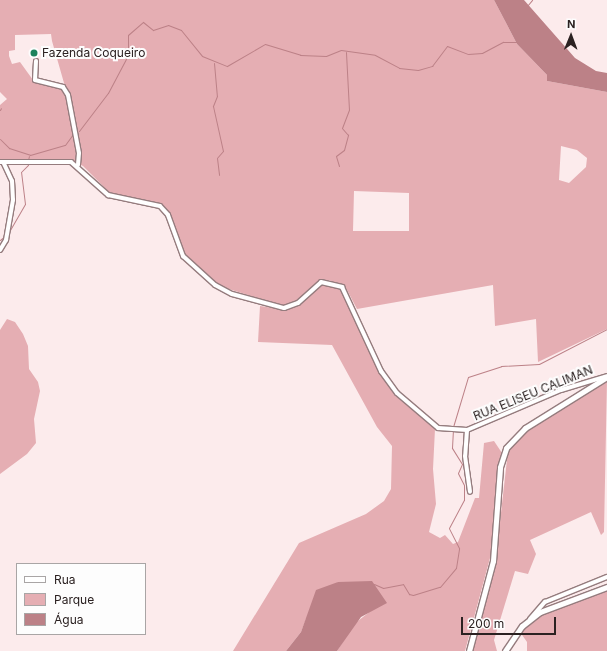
<!DOCTYPE html>
<html>
<head>
<meta charset="utf-8">
<style>
  body { margin:0 }
  #map { position:relative; width:607px; height:651px; overflow:hidden; background:#fcebec; font-family:Inter,sans-serif }
  div>[style] { position:absolute }
  .green>* { inset:0; background:#e5aeb3 }
  .water>* { inset:0; background:#bc8187 }
  .stream>* { height:1px; margin:-0.5px; padding:0 0.5px; transform-origin:0.5px; border-radius:0.5px; background:#bc8187 }
  .roads { filter:drop-shadow(1px 0 #957c7e) drop-shadow(-1px 0 #957c7e) drop-shadow(0 1px #957c7e) drop-shadow(0 -1px #957c7e) }
  .minor>* { height:4px; margin:-2px; padding:0 2px; transform-origin:2px; border-radius:2px; background:#fff }
  .major>* { height:5px; margin:-2.5px; padding:0 2.5px; transform-origin:2.5px; border-radius:2.5px; background:#fff }
  .dots>* { width:11px; height:11px; translate:-50% -50%; box-sizing:border-box; border:2px solid #fdfdfd; border-radius:50% }
  span { translate:-50% -50%; white-space:nowrap; text-align:center; line-height:1.15; -webkit-text-stroke:4px #fdfdfd; paint-order:stroke }
  .poi-label { font-size:12px; color:#2b2121 }
  .left { translate:0 -50%; text-align:left }
  .street-label { font-size:12px; color:#2b2121 }
  .legend { position:absolute; left:16px; top:563px; width:130px; height:72px; box-sizing:border-box; background:#fdfdfd; border:1px solid #a9a5a5; margin:0; padding:5px 7px; list-style:none; font-size:12px; color:#2b2121 }
  .legend li { display:flex; align-items:center; gap:8px; height:20px }
  .legend b { width:20px; border:1px solid #a9a5a5 }
  .north { position:absolute; left:551px; top:16px; width:40px; height:40px; -webkit-text-stroke:3px #fdfdfd; paint-order:stroke; rotate:1deg; font-size:11px; font-weight:700; line-height:16px; text-align:center; color:#2b2121 }
  .north::after { content:''; display:block; margin:auto; width:14px; height:18px; background:#2b2121; clip-path:polygon(50% 0,100% 100%,50% 72%,0 100%) }
  .scale { position:absolute; left:461px; top:617px; width:95px; height:18px; box-sizing:border-box; border:2px solid #2b2121; border-top:0; padding-left:5px; font-size:12px; line-height:14px; white-space:nowrap; color:#2b2121; -webkit-text-stroke:3px #fdfdfd; paint-order:stroke }
</style>
</head>
<body>
<div id="map">
  <div class="green">
    <i style="clip-path:polygon(evenodd,0 0,494px 0,517px 44px,547px 75px,547px 81px,607px 92px,607px 329px,538px 362px,536px 319px,495px 326px,493px 285px,357px 309px,347px 290px,329px 280px,318px 282px,298px 301px,287px 307px,219px 286px,183px 252px,170px 215px,162px 205px,112px 195px,83px 166px,69px 159px,0 161px,0 105px,7px 99px,0 92px,0 0,51px 34px,52px 41px,66px 90px,33px 80px,20px 62px,12px 64px,9px 56px,9px 51px,15px 50px,15px 35px,51px 34px,0 0,561px 146px,577px 150px,587px 158px,586px 167px,569px 183px,559px 180px,561px 146px,0 0,354px 191px,409px 193px,409px 231px,353px 231px,354px 191px)"></i>
    <i style="clip-path:polygon(325px 283px,345px 292px,366px 342px,394px 390px,435px 429px,433px 469px,436px 504px,429px 532px,440px 538px,445px 535px,453px 544px,458px 542px,475px 498px,479px 498px,484px 443px,494px 441px,502px 453px,493px 547px,465px 651px,337px 651px,354px 624px,372px 610px,362px 582px,338px 582px,306px 619px,301px 632px,286px 651px,233px 651px,299px 543px,366px 514px,384px 501px,391px 489px,392px 446px,377px 427px,332px 345px,258px 342px,260px 306px,288px 310px)"></i>
    <i style="clip-path:polygon(7px 319px,15px 322px,23px 334px,28px 346px,29px 369px,38px 382px,40px 391px,34px 419px,36px 443px,27px 454px,0 474px,0 330px)"></i>
    <i style="clip-path:polygon(607px 380px,604px 532px,601px 535px,591px 512px,530px 540px,536px 554px,528px 574px,515px 571px,494px 640px,497px 651px,473px 651px,497px 548px,508px 451px,530px 428px)"></i>
    <i style="clip-path:polygon(607px 589px,607px 651px,527px 651px,527px 642px,520px 632px,540px 614px)"></i>
  </div>
  <div class="water">
    <i style="clip-path:polygon(494px 0,524px 0,575px 58px,596px 71px,607px 73px,607px 92px,547px 81px,547px 75px,517px 44px)"></i>
    <i style="clip-path:polygon(372px 581px,387px 603px,361px 617px,337px 651px,286px 651px,301px 632px,316px 590px,338px 582px)"></i>
  </div>
  <div class="stream">
    <i style="left:527px;top:6px;width:8px;rotate:-50deg"></i>
    <i style="left:214px;top:63px;width:33px;rotate:85deg"></i>
    <i style="left:217px;top:96px;width:11px;rotate:112deg"></i>
    <i style="left:213px;top:106px;width:46px;rotate:77.5deg"></i>
    <i style="left:223px;top:151px;width:9px;rotate:131deg"></i>
    <i style="left:217px;top:158px;width:17px;rotate:83deg"></i>
    <i style="left:0;top:110px;width:2px;rotate:-63deg"></i>
    <i style="left:79px;top:131px;width:48px;rotate:-52.7deg"></i>
    <i style="left:108px;top:93px;width:43px;rotate:-62.2deg"></i>
    <i style="left:128px;top:55px;width:20px;rotate:-90deg"></i>
    <i style="left:128px;top:35px;width:20px;rotate:-41deg"></i>
    <i style="left:143px;top:22px;width:13px;rotate:39deg"></i>
    <i style="left:153px;top:30px;width:16px;rotate:-18deg"></i>
    <i style="left:168px;top:25px;width:14px;rotate:21deg"></i>
    <i style="left:181px;top:30px;width:33px;rotate:51deg"></i>
    <i style="left:202px;top:56px;width:27px;rotate:22deg"></i>
    <i style="left:227px;top:66px;width:44px;rotate:-30.1deg"></i>
    <i style="left:265px;top:44px;width:37px;rotate:17deg"></i>
    <i style="left:300px;top:55px;width:26px;rotate:2deg"></i>
    <i style="left:326px;top:56px;width:16px;rotate:-22deg"></i>
    <i style="left:341px;top:50px;width:34px;rotate:8deg"></i>
    <i style="left:375px;top:55px;width:27px;rotate:28deg"></i>
    <i style="left:399px;top:68px;width:19px;rotate:6deg"></i>
    <i style="left:418px;top:70px;width:15px;rotate:-16deg"></i>
    <i style="left:432px;top:66px;width:25px;rotate:-53deg"></i>
    <i style="left:447px;top:46px;width:22px;rotate:21deg"></i>
    <i style="left:468px;top:54px;width:14px;rotate:-4deg"></i>
    <i style="left:482px;top:53px;width:24px;rotate:-28deg"></i>
    <i style="left:503px;top:42px;width:14px"></i>
    <i style="left:0;top:139px;width:13px;rotate:45deg"></i>
    <i style="left:9px;top:148px;width:22px;rotate:18deg"></i>
    <i style="left:30px;top:155px;width:36px;rotate:-16deg"></i>
    <i style="left:65px;top:145px;width:14px;rotate:-54deg"></i>
    <i style="left:28px;top:160px;width:4px;rotate:-76deg"></i>
    <i style="left:339px;top:166px;width:10px;rotate:-107deg"></i>
    <i style="left:336px;top:156px;width:10px;rotate:-37deg"></i>
    <i style="left:344px;top:150px;width:16px;rotate:-75deg"></i>
    <i style="left:348px;top:135px;width:9px;rotate:-131deg"></i>
    <i style="left:342px;top:128px;width:19px;rotate:-69deg"></i>
    <i style="left:349px;top:110px;width:58px;rotate:-93deg"></i>
    <i style="left:10px;top:230px;width:30px;rotate:-60deg"></i>
    <i style="left:25px;top:204px;width:32px;rotate:-97deg"></i>
    <i style="left:21px;top:172px;width:10px;rotate:-45deg"></i>
    <i style="left:0;top:240px;width:6px;rotate:-39deg"></i>
    <i style="left:453px;top:427px;width:52px;rotate:-73.3deg"></i>
    <i style="left:468px;top:377px;width:35px;rotate:-18deg"></i>
    <i style="left:501px;top:366px;width:38px;rotate:-3deg"></i>
    <i style="left:539px;top:364px;width:76px;rotate:-27.2deg"></i>
    <i style="left:374px;top:584px;width:10px;rotate:24deg"></i>
    <i style="left:383px;top:588px;width:20px;rotate:-11deg"></i>
    <i style="left:403px;top:584px;width:12px;rotate:59deg"></i>
    <i style="left:409px;top:594px;width:4px;rotate:14deg"></i>
    <i style="left:413px;top:595px;width:28px;rotate:-17deg"></i>
    <i style="left:440px;top:587px;width:25px;rotate:-50deg"></i>
    <i style="left:456px;top:568px;width:20px;rotate:-81deg"></i>
    <i style="left:459px;top:548px;width:22px;rotate:-117deg"></i>
    <i style="left:449px;top:528px;width:32px;rotate:-62deg"></i>
    <i style="left:464px;top:500px;width:15px;rotate:-90deg"></i>
    <i style="left:464px;top:485px;width:13px;rotate:-117deg"></i>
    <i style="left:458px;top:473px;width:10px;rotate:-66deg"></i>
    <i style="left:462px;top:464px;width:19px;rotate:-122deg"></i>
    <i style="left:452px;top:448px;width:18px;rotate:-87deg"></i>
  </div>
  <div class="roads">
    <div class="minor">
      <i style="left:36px;top:61px;width:19px;rotate:93deg"></i>
      <i style="left:35px;top:80px;width:29px;rotate:14deg"></i>
      <i style="left:63px;top:87px;width:9px;rotate:58deg"></i>
      <i style="left:68px;top:95px;width:59px;rotate:79.3deg"></i>
      <i style="left:79px;top:153px;width:12px;rotate:95deg"></i>
      <i style="left:0;top:162px;width:71px"></i>
      <i style="left:71px;top:162px;width:50px;rotate:41.7deg"></i>
      <i style="left:108px;top:195px;width:53px;rotate:11.9deg"></i>
      <i style="left:160px;top:206px;width:12px;rotate:48deg"></i>
      <i style="left:168px;top:215px;width:44px;rotate:69.9deg"></i>
      <i style="left:183px;top:256px;width:43px;rotate:42.2deg"></i>
      <i style="left:215px;top:285px;width:19px;rotate:28deg"></i>
      <i style="left:232px;top:294px;width:54px;rotate:15.1deg"></i>
      <i style="left:284px;top:308px;width:15px;rotate:-20deg"></i>
      <i style="left:298px;top:303px;width:31px;rotate:-42deg"></i>
      <i style="left:321px;top:282px;width:22px;rotate:13deg"></i>
      <i style="left:342px;top:287px;width:93px;rotate:65.1deg"></i>
      <i style="left:381px;top:371px;width:27px;rotate:54deg"></i>
      <i style="left:397px;top:393px;width:54px;rotate:40.5deg"></i>
      <i style="left:438px;top:428px;width:29px;rotate:4deg"></i>
      <i style="left:467px;top:430px;width:102px;rotate:-23.1deg"></i>
      <i style="left:561px;top:390px;width:48px;rotate:-16.9deg"></i>
      <i style="left:0;top:250px;width:12px;rotate:-59deg"></i>
      <i style="left:6px;top:240px;width:41px;rotate:-80.1deg"></i>
      <i style="left:13px;top:200px;width:19px;rotate:-93deg"></i>
      <i style="left:12px;top:181px;width:21px;rotate:-115deg"></i>
      <i style="left:467px;top:430px;width:26px;rotate:94deg"></i>
      <i style="left:465px;top:456px;width:36px;rotate:82deg"></i>
      <i style="left:530px;top:619px;width:23px;rotate:-49deg"></i>
      <i style="left:545px;top:602px;width:67px;rotate:-22deg"></i>
    </div>
    <div class="major">
      <i style="left:469px;top:651px;width:93px;rotate:-75.1deg"></i>
      <i style="left:493px;top:561px;width:94px;rotate:-85.7deg"></i>
      <i style="left:500px;top:467px;width:20px;rotate:-72deg"></i>
      <i style="left:506px;top:448px;width:28px;rotate:-46deg"></i>
      <i style="left:525px;top:428px;width:97px;rotate:-31.9deg"></i>
      <i style="left:505px;top:651px;width:30px;rotate:-56deg"></i>
      <i style="left:522px;top:626px;width:23px;rotate:-38deg"></i>
      <i style="left:540px;top:612px;width:72px;rotate:-20.5deg"></i>
    </div>
  </div>
  <div class="dots">
    <i style="left:34px;top:53px;background:#1c825c"></i>
  </div>
  <div class="poi-label">
    <span class="left" style="left:42px;top:53px">Fazenda Coqueiro</span>
  </div>
  <div class="street-label">
    <span style="left:533px;top:393px;rotate:-22deg">RUA ELISEU CALIMAN</span>
  </div>
  <ul class="legend">
  <li><b style="height:5px;background:#fff"></b>Rua</li>
  <li><b style="height:11px;background:#e5aeb3"></b>Parque</li>
  <li><b style="height:11px;background:#bc8187"></b>Água</li>
  </ul>
  <div class="north">N</div>
  <div class="scale">200 m</div>
</div>
</body>
</html>
